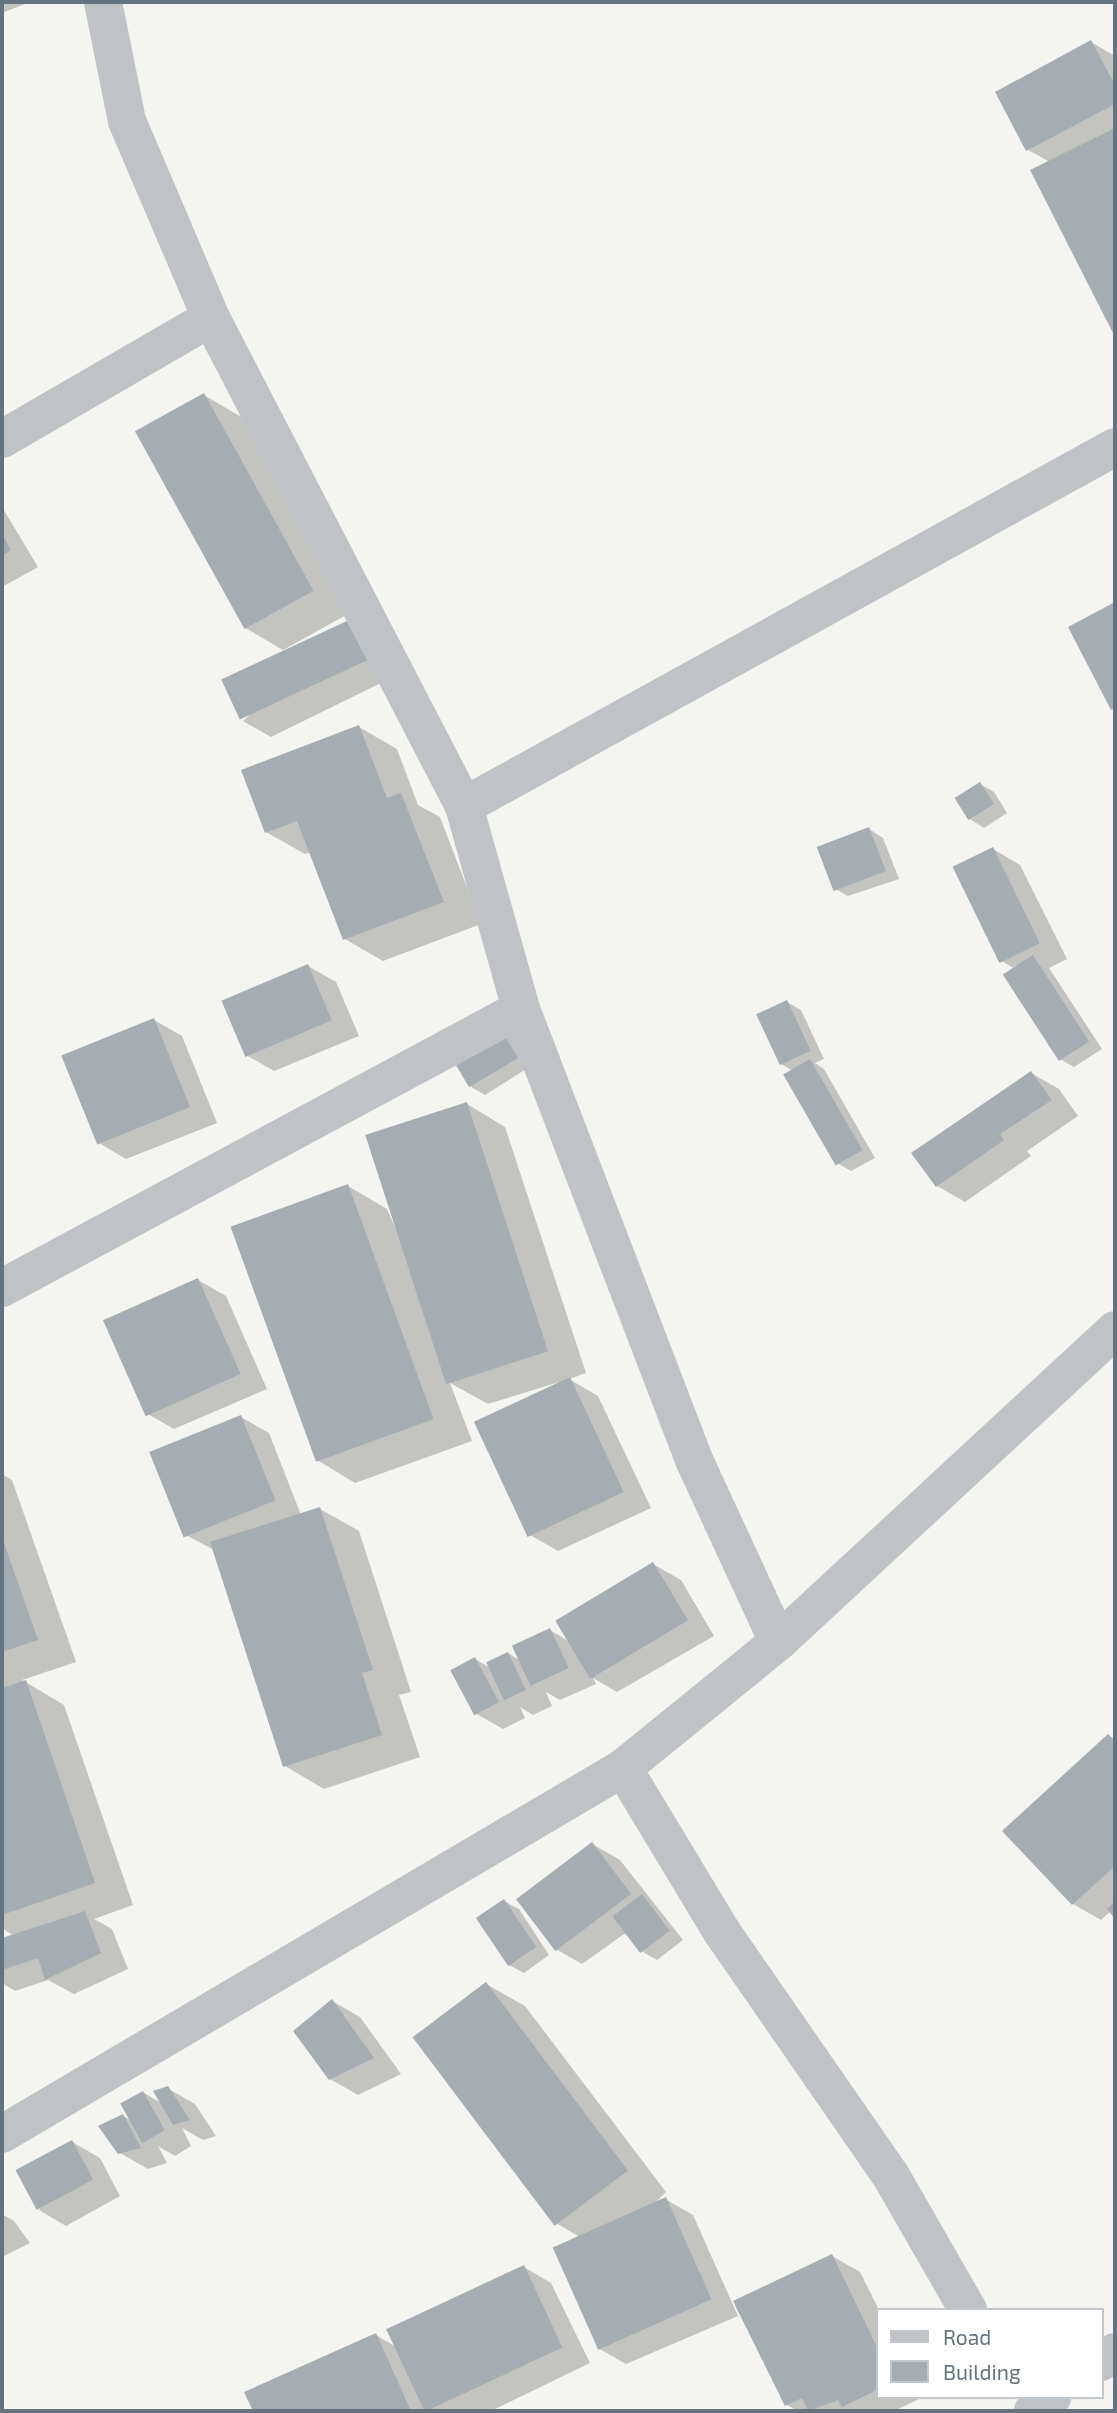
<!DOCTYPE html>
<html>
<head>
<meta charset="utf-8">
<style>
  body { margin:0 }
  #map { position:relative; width:1117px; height:2413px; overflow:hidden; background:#f4f4f0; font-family:"Exo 2",sans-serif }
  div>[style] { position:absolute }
  .shadow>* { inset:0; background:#0003 }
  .building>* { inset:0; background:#a6adb2; transform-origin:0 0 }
  .minor>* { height:38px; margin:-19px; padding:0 19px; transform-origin:19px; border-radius:19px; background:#bfc3c6 }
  span { translate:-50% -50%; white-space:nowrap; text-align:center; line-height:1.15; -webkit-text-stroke:7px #fff; paint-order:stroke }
  .frame { position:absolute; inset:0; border:4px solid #65737f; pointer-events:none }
  .legend { position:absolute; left:876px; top:2308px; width:228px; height:91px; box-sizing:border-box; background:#fff; border:2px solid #c1c7cc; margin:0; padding:9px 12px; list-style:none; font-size:21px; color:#65737f }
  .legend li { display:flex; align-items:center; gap:14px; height:35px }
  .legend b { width:35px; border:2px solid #c1c7cc }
</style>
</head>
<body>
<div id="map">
  <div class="shadow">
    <i style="clip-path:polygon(2px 2px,30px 2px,2px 13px)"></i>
    <i style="clip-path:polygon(1091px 42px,1115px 56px,1115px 332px,1050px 162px,1028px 150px)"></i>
    <i style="clip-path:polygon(204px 395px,243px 418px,350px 613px,283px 650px,244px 627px)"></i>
    <i style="clip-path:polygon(2px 507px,38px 567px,2px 587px)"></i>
    <i style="clip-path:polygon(1115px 604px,1115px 710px,1070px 627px)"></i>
    <i style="clip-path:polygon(349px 622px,395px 676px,271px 737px,243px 721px)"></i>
    <i style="clip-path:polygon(359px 727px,397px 749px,418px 805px,440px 817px,481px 924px,383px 961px,345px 939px,311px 852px,305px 854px,266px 832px)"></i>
    <i style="clip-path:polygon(980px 784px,994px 792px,1007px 813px,984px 828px,970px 819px)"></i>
    <i style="clip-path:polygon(869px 829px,883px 838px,899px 879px,848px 896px,834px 888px)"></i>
    <i style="clip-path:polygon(993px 849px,1020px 865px,1067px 959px,1049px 968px,1102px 1049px,1074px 1067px,1060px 1059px,1015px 969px,1002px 961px,955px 867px)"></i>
    <i style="clip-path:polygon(308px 966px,336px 982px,359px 1036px,274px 1071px,246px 1055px)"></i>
    <i style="clip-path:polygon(787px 1002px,801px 1010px,824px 1059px,815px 1063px,824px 1069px,875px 1158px,851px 1171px,837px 1163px,793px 1071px,781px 1064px)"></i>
    <i style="clip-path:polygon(154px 1020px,182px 1036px,217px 1123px,126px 1159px,99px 1143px)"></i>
    <i style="clip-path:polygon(500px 1030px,514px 1038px,531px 1066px,485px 1095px,471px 1087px)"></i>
    <i style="clip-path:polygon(1031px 1073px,1059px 1089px,1078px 1116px,1027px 1151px,1031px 1156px,965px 1202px,937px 1186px)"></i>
    <i style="clip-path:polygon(467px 1104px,505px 1127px,586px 1373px,569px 1379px,598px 1396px,651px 1508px,558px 1551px,530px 1535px,559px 1382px,488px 1404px,450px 1383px,472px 1441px,355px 1483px,317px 1460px,348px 1186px,387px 1209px,405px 1250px)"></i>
    <i style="clip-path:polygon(198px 1280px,226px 1296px,267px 1389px,174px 1429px,146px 1413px)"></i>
    <i style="clip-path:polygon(241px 1417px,269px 1433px,301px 1515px,320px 1509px,359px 1531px,411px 1692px,399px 1695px,420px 1757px,324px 1789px,285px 1766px,214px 1550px,184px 1534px)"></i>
    <i style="clip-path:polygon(2px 1474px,12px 1480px,76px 1662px,22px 1680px,64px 1705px,133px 1905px,94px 1919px,112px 1929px,128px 1969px,74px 1994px,48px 1980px,15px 1991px,2px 1983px,2px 1940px,14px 1936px,2px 1928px)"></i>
    <i style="clip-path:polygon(653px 1564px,681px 1580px,714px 1636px,617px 1692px,593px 1678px,596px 1684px,560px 1700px,546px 1692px,552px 1706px,533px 1715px,520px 1707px,525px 1718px,503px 1729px,475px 1713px,475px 1659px,491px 1668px,508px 1653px,521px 1661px,550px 1630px,570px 1642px)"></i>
    <i style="clip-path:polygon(1109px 1736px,1115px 1739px,1115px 1916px,1111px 1911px,1101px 1920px,1073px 1904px)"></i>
    <i style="clip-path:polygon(592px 1844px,620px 1860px,683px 1940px,657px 1960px,643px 1952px,627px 1932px,582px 1964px,554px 1948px)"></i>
    <i style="clip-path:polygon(504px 1901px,519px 1909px,549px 1955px,524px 1973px,509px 1965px)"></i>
    <i style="clip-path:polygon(486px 1984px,525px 2006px,666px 2192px,654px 2204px,665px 2199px,693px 2215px,738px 2316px,626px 2364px,598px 2348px,578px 2236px,556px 2223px)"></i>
    <i style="clip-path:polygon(332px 2001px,360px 2017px,401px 2074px,358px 2095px,330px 2079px)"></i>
    <i style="clip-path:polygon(167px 2088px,195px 2104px,216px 2136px,203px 2140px,182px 2128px,191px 2146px,175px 2156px,158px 2146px,167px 2163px,148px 2169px,120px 2153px,123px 2116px,136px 2123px,144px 2093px,163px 2104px)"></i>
    <i style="clip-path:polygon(72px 2142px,100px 2158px,120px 2196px,66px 2226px,39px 2210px)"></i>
    <i style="clip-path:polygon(2px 2214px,14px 2221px,30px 2243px,2px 2257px)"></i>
    <i style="clip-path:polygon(832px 2256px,860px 2272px,879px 2310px,877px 2397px,921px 2398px,894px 2411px,798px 2411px,787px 2405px)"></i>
    <i style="clip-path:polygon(524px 2267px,551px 2283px,590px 2363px,491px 2411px,255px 2411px,246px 2393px,376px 2335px,396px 2347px)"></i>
  </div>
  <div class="building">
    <i style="clip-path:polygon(1091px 40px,1115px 85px,1115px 104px,1026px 151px,995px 92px)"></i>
    <i style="clip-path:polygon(1115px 128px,1115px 332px,1113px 333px,1030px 170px)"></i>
    <i style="left:204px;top:393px;width:226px;height:79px;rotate:61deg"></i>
    <i style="clip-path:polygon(2px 534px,11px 550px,2px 556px)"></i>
    <i style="clip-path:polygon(1115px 602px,1115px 708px,1111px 710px,1068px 627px)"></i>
    <i style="left:349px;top:620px;width:44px;height:141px;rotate:65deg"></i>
    <i style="clip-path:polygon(359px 725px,387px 798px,401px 793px,444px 902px,343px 940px,297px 821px,265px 833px,241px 770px)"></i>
    <i style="left:980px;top:782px;width:26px;height:30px;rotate:58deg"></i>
    <i style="left:869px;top:827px;width:47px;height:56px;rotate:69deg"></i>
    <i style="left:993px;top:847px;width:107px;height:45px;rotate:64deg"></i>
    <i style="left:1033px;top:955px;width:103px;height:36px;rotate:57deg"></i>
    <i style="left:308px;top:964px;width:61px;height:94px;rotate:67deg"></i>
    <i style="left:787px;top:1000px;width:56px;height:34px;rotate:65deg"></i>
    <i style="left:154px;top:1018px;width:96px;height:100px;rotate:68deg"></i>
    <i style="left:500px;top:1028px;width:35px;height:57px;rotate:59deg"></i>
    <i style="left:810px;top:1059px;width:105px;height:31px;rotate:60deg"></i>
    <i style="clip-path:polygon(1031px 1071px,1052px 1100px,1000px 1134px,1004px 1140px,936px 1187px,911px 1153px)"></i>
    <i style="left:467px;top:1102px;width:262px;height:107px;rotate:72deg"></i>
    <i style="left:348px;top:1184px;width:250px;height:125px;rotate:70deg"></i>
    <i style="left:198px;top:1278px;width:105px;height:104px;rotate:66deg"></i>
    <i style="left:570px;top:1377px;width:127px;height:106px;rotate:65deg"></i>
    <i style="left:241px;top:1415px;width:92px;height:99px;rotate:68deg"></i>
    <i style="clip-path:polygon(320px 1507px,373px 1670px,362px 1673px,382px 1735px,283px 1767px,210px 1542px)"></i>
    <i style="clip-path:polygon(2px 1537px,38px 1640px,2px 1652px)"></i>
    <i style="left:653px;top:1562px;width:68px;height:114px;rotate:59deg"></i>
    <i style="left:550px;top:1628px;width:44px;height:42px;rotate:65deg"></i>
    <i style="left:508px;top:1652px;width:42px;height:24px;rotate:65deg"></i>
    <i style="left:475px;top:1657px;width:51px;height:28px;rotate:62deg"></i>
    <i style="clip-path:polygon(26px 1680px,95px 1883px,2px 1915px,2px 1688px)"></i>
    <i style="clip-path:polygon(1108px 1734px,1115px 1741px,1115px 1866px,1072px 1905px,1002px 1831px)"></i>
    <i style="left:592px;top:1842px;width:65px;height:95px;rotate:53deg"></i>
    <i style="left:642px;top:1894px;width:46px;height:37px;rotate:53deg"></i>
    <i style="left:504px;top:1899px;width:58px;height:34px;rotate:56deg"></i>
    <i style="clip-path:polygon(1115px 1901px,1115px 1919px,1107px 1909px)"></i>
    <i style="clip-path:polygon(85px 1911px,101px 1953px,45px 1980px,38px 1958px,2px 1970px,2px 1938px)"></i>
    <i style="left:486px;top:1982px;width:236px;height:92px;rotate:53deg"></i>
    <i style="clip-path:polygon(332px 1999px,374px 2058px,329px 2080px,293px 2031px)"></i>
    <i style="clip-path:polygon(168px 2086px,190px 2120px,173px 2125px,153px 2091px)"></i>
    <i style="left:143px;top:2091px;width:45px;height:26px;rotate:61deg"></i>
    <i style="clip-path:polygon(123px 2114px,141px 2148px,118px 2154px,98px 2126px)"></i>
    <i style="left:72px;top:2140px;width:45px;height:64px;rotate:62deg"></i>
    <i style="left:666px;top:2197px;width:112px;height:124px;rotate:66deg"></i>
    <i style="clip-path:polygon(832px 2254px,877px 2347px,877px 2390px,842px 2407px,838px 2400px,808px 2411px,802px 2398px,785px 2406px,733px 2301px)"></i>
    <i style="left:524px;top:2265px;width:91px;height:152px;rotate:65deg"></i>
    <i style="clip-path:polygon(376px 2333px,411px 2411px,253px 2411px,244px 2392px)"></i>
  </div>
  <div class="minor">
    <i style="left:103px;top:2px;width:121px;rotate:78.6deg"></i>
    <i style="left:127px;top:121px;width:214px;rotate:66.9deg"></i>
    <i style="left:211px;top:318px;width:550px;rotate:62.6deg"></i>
    <i style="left:464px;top:806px;width:211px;rotate:74.3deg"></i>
    <i style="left:521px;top:1009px;width:485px;rotate:69deg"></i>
    <i style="left:695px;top:1462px;width:198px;rotate:65.2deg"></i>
    <i style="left:2px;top:439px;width:241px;rotate:-30.1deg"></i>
    <i style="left:464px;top:806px;width:743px;rotate:-28.87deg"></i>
    <i style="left:2px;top:1288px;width:589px;rotate:-28.26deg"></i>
    <i style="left:623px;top:1768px;width:192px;rotate:58.9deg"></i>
    <i style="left:722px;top:1932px;width:297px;rotate:55.3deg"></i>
    <i style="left:891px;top:2176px;width:155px;rotate:60.1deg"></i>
    <i style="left:2px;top:2134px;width:721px;rotate:-30.51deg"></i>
    <i style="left:623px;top:1768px;width:200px;rotate:-39.1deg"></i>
    <i style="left:778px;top:1642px;width:459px;rotate:-42.8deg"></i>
    <i style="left:1101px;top:2362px;width:17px;rotate:-36deg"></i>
    <i style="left:1033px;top:2411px;width:24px;rotate:-36deg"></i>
  </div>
  <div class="frame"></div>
  <ul class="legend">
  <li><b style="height:9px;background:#bfc3c6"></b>Road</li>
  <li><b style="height:19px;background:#a6adb2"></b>Building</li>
  </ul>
</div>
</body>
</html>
